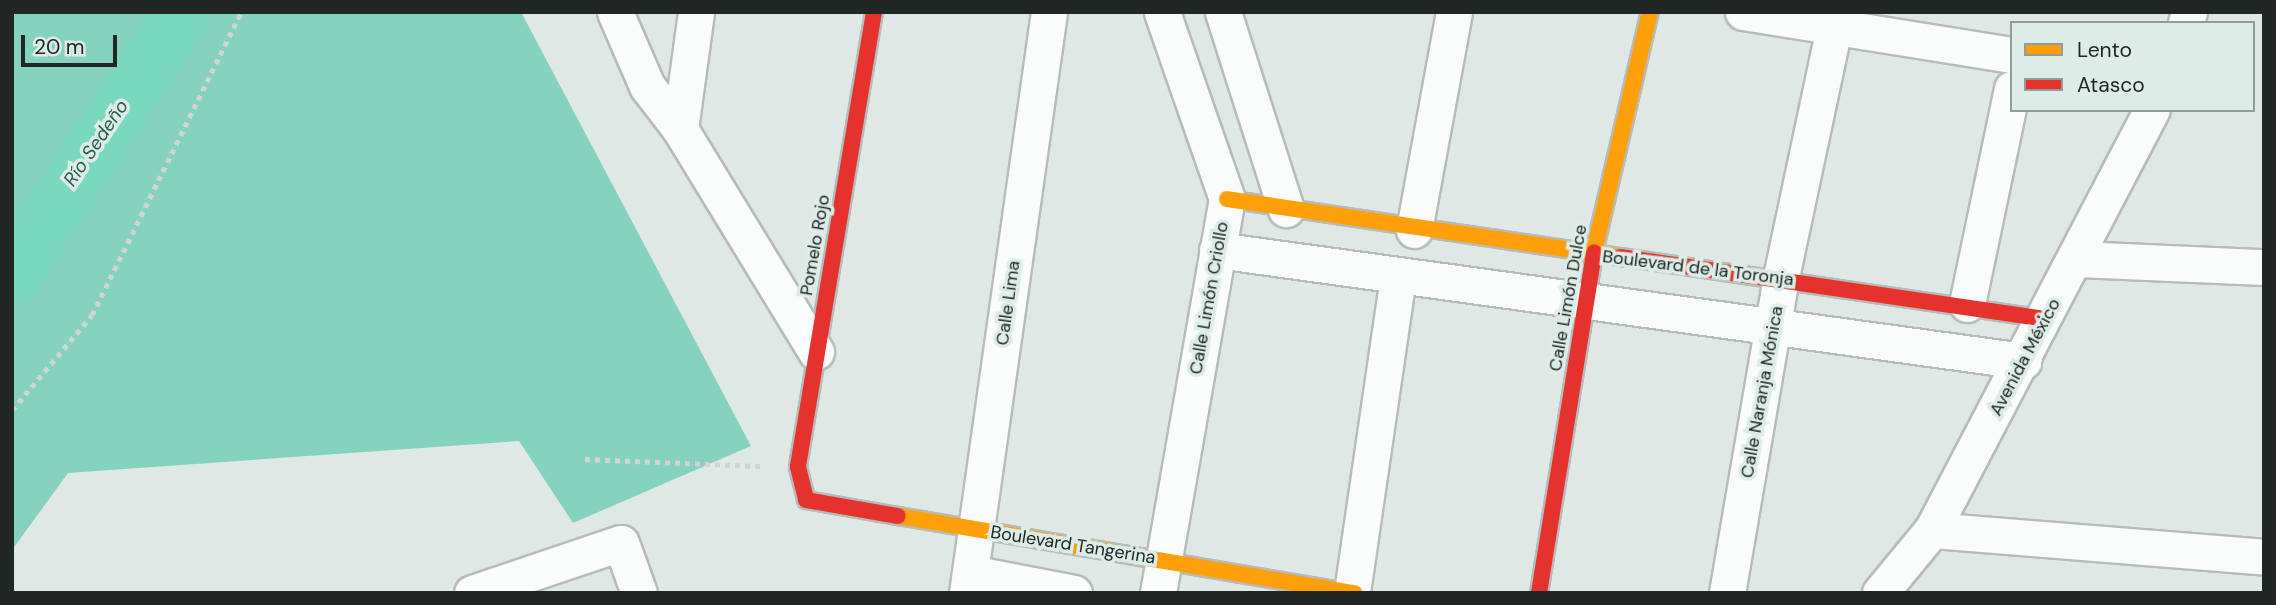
<!DOCTYPE html>
<html>
<head>
<meta charset="utf-8">
<style>
  body { margin:0 }
  #map { position:relative; width:2276px; height:605px; overflow:hidden; background:#e0e8e5; font-family:"DM Sans",sans-serif }
  div>[style] { position:absolute }
  .forest>* { inset:0; background:#85d3be }
  .river>* { height:58px; margin:-29px; padding:0 29px; transform-origin:29px; border-radius:29px; background:#7ad8be }
  .path>* { height:4.5px; margin-top:-2.25px; transform-origin:0; background:repeating-linear-gradient(90deg,#d2d4d3 0 5px,transparent 0 10px) }
  .roads { filter:drop-shadow(2px 0 #b6bcba) drop-shadow(-2px 0 #b6bcba) drop-shadow(0 2px #b6bcba) drop-shadow(0 -2px #b6bcba) }
  .street>* { height:35px; margin:-17.5px; padding:0 17.5px; transform-origin:17.5px; border-radius:17.5px; background:#fafcfb }
  .slow>* { height:16px; margin:-8px; padding:0 8px; transform-origin:8px; border-radius:8px; background:#ff9f0a }
  .jam>* { height:16px; margin:-8px; padding:0 8px; transform-origin:8px; border-radius:8px; background:#e5322d }
  span { translate:-50% -50%; white-space:nowrap; text-align:center; line-height:1.15; -webkit-text-stroke:7px #dcece6; paint-order:stroke }
  .street-label { font-size:18px; color:#212725 }
  .water-label { font-size:19px; color:#2a5f50; font-style:italic }
  .frame { position:absolute; inset:0; border:14px solid #212725; pointer-events:none }
  .legend { position:absolute; left:2010px; top:21px; width:245px; height:91px; box-sizing:border-box; background:#dcece6; border:2px solid #919d99; margin:0; padding:9px 12px; list-style:none; font-size:21px; color:#212725 }
  .legend li { display:flex; align-items:center; gap:14px; height:35px }
  .legend b { width:35px; border:2px solid #919d99 }
  .scale { position:absolute; left:21px; top:35px; width:96px; height:32px; box-sizing:border-box; border:4px solid #212725; border-top:0; padding-left:9px; font-size:21px; line-height:24px; white-space:nowrap; color:#212725; -webkit-text-stroke:5px #dcece6; paint-order:stroke }
</style>
</head>
<body>
<div id="map">
  <div class="forest">
    <i style="clip-path:polygon(12px 12px,521px 12px,751px 446px,573px 523px,519px 441px,68px 473px,12px 550px)"></i>
  </div>
  <div class="river">
    <i style="left:12px;top:276px;width:315px;rotate:-57.1deg"></i>
  </div>
  <div class="path">
    <i style="left:12px;top:410px;width:124px;rotate:-49.9deg"></i>
    <i style="left:92px;top:315px;width:338px;rotate:-63.8deg"></i>
    <i style="left:585px;top:459px;width:178px;rotate:2.3deg"></i>
  </div>
  <div class="roads">
    <div class="street">
      <i style="left:615px;top:12px;width:81px;rotate:66.6deg"></i>
      <i style="left:647px;top:86px;width:54px;rotate:52.5deg"></i>
      <i style="left:680px;top:129px;width:261px;rotate:58.6deg"></i>
      <i style="left:1223px;top:12px;width:207px;rotate:72.3deg"></i>
      <i style="left:1743px;top:12px;width:272px;rotate:9.1deg"></i>
      <i style="left:2186px;top:23px;width:11px;rotate:-75deg"></i>
      <i style="left:680px;top:129px;width:118px;rotate:-82.2deg"></i>
      <i style="left:1414px;top:230px;width:222px;rotate:-79.6deg"></i>
      <i style="left:1217px;top:250px;width:814px;rotate:7.84deg"></i>
      <i style="left:2078px;top:259px;width:186px;rotate:2.5deg"></i>
      <i style="left:1967px;top:304px;width:220px;rotate:-78.2deg"></i>
      <i style="left:1932px;top:530px;width:333px;rotate:4.6deg"></i>
      <i style="left:970px;top:573px;width:106px;rotate:10.9deg"></i>
      <i style="left:1352px;top:592px;width:317px;rotate:-81.7deg"></i>
      <i style="left:472px;top:593px;width:157px;rotate:-18.6deg"></i>
      <i style="left:621px;top:543px;width:53px;rotate:70.2deg"></i>
      <i style="left:967px;top:593px;width:587px;rotate:-81.97deg"></i>
      <i style="left:1158px;top:593px;width:400px;rotate:-80.1deg"></i>
      <i style="left:1227px;top:199px;width:198px;rotate:-109.2deg"></i>
      <i style="left:1727px;top:593px;width:321px;rotate:-80.3deg"></i>
      <i style="left:1781px;top:277px;width:256px;rotate:-78deg"></i>
      <i style="left:1880px;top:593px;width:82px;rotate:-50.5deg"></i>
      <i style="left:1932px;top:530px;width:474px;rotate:-62.4deg"></i>
    </div>
    <div class="slow">
      <i style="left:1227px;top:199px;width:398px;rotate:8.4deg"></i>
      <i style="left:1594px;top:252px;width:246px;rotate:-76.9deg"></i>
      <i style="left:898px;top:516px;width:463px;rotate:9.6deg"></i>
    </div>
    <div class="jam">
      <i style="left:874px;top:12px;width:461px;rotate:99.5deg"></i>
      <i style="left:798px;top:467px;width:34px;rotate:76deg"></i>
      <i style="left:806px;top:500px;width:93px;rotate:9.9deg"></i>
      <i style="left:1621px;top:257px;width:429px;rotate:8.3deg"></i>
      <i style="left:1539px;top:593px;width:345px;rotate:-80.8deg"></i>
    </div>
  </div>
  <div class="street-label">
    <span style="left:815px;top:245px;rotate:-80deg">Pomelo Rojo</span>
    <span style="left:1698px;top:268px;rotate:7deg">Boulevard de la Toronja</span>
    <span style="left:1209px;top:298px;rotate:-80deg">Calle Limón Criollo</span>
    <span style="left:1568px;top:298px;rotate:-80deg">Calle Limón Dulce</span>
    <span style="left:1008px;top:303px;rotate:-82deg">Calle Lima</span>
    <span style="left:2025px;top:357px;rotate:-62deg">Avenida México</span>
    <span style="left:1762px;top:392px;rotate:-80deg">Calle Naranja Mónica</span>
    <span style="left:1073px;top:545px;rotate:9deg">Boulevard Tangerina</span>
  </div>
  <div class="water-label">
    <span style="left:96px;top:143px;rotate:-56deg">Río Sedeño</span>
  </div>
  <div class="frame"></div>
  <ul class="legend">
  <li><b style="height:9px;background:#ff9f0a"></b>Lento</li>
  <li><b style="height:9px;background:#e5322d"></b>Atasco</li>
  </ul>
  <div class="scale">20 m</div>
</div>
</body>
</html>
